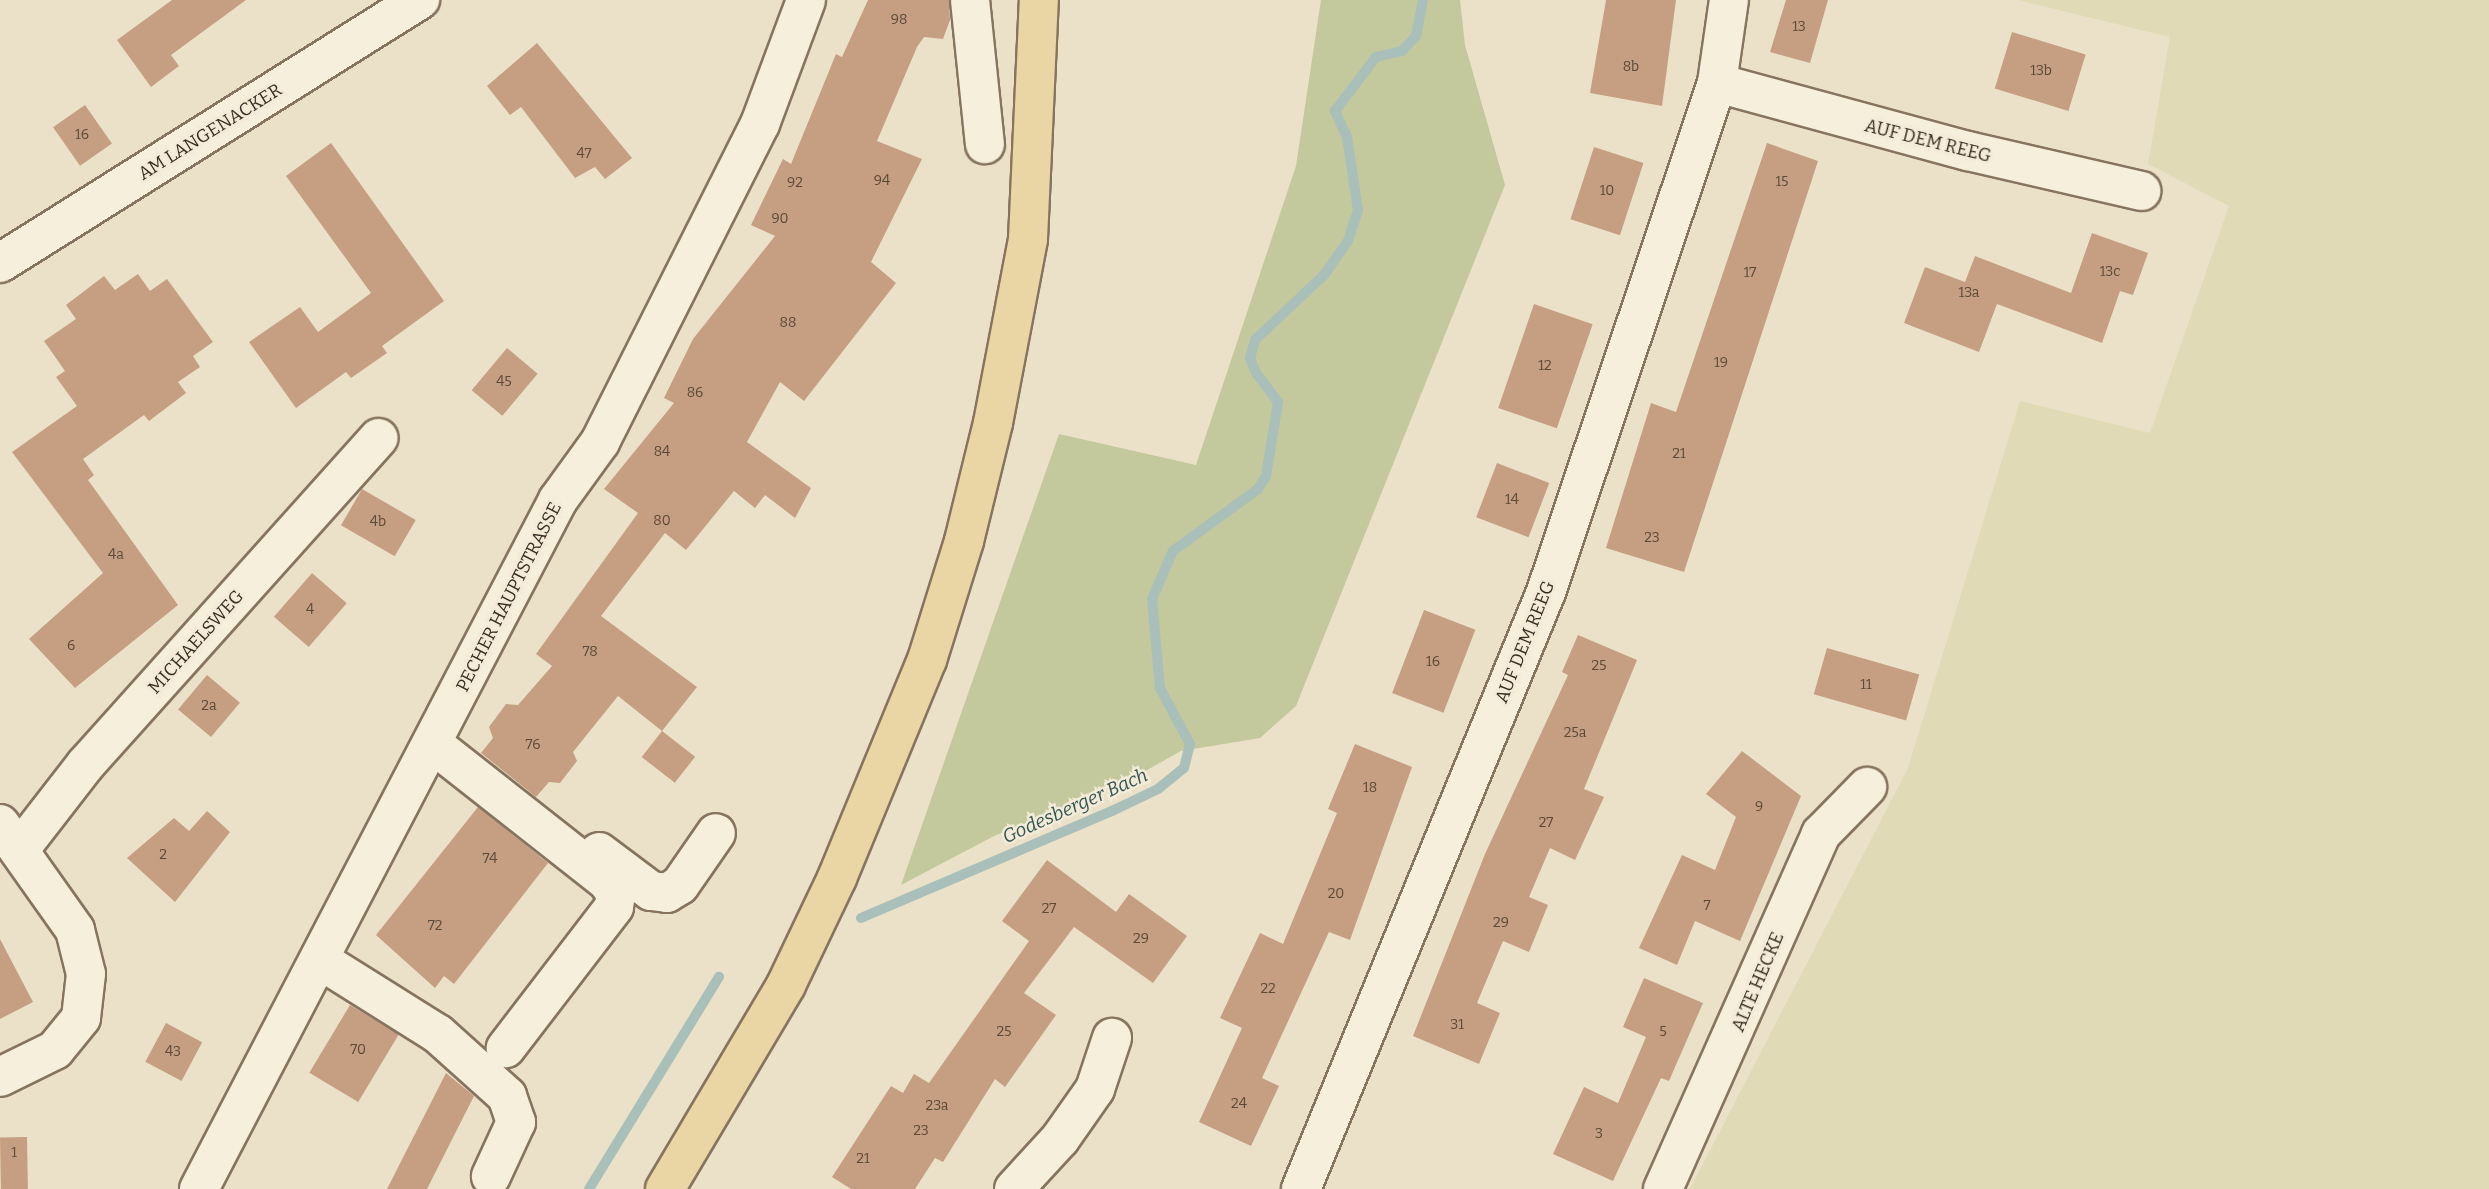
<!DOCTYPE html>
<html>
<head>
<meta charset="utf-8">
<style>
  body { margin:0 }
  #map { position:relative; width:2489px; height:1189px; overflow:hidden; background:#ebe1c8; font-family:Bitter,serif }
  div>[style] { position:absolute }
  .farmland>* { inset:0; background:#e0dab6 }
  .green>* { inset:0; background:#c3c89d }
  .stream>* { height:10px; margin:-5px; padding:0 5px; transform-origin:5px; border-radius:5px; background:#a9bfb9 }
  .building>* { inset:0; background:#c69f82; transform-origin:0 0 }
  .roads { filter:drop-shadow(2px 0 #86745f) drop-shadow(-2px 0 #86745f) drop-shadow(0 2px #86745f) drop-shadow(0 -2px #86745f) }
  .minor>* { height:38px; margin:-19px; padding:0 19px; transform-origin:19px; border-radius:19px; background:#f6efdb }
  .major>* { height:38px; margin:-19px; padding:0 19px; transform-origin:19px; border-radius:19px; background:#ead6a4 }
  span { translate:-50% -50%; white-space:nowrap; text-align:center; line-height:1.15; -webkit-text-stroke:5px #f3ebd7; paint-order:stroke }
  .number-label { font-size:14px; color:#5b4939 }
  .number-label span { -webkit-text-stroke-width:0 }
  .street-label { font-size:18px; color:#372c21 }
  .water-label { font-size:19px; color:#325654; font-style:italic }
</style>
</head>
<body>
<div id="map">
  <div class="farmland">
    <i style="clip-path:polygon(2018px 0,2489px 0,2489px 1189px,1690px 1189px,1908px 768px,2020px 401px,2150px 433px,2229px 206px,2148px 164px,2170px 37px)"></i>
  </div>
  <div class="green">
    <i style="clip-path:polygon(1321px 0,1460px 0,1465px 45px,1505px 185px,1296px 706px,1260px 738px,1181px 751px,1099px 797px,996px 835px,901px 885px,1059px 434px,1196px 465px,1296px 166px)"></i>
  </div>
  <div class="stream">
    <i style="left:861px;top:918px;width:273px;rotate:-23.1deg"></i>
    <i style="left:1112px;top:811px;width:51px;rotate:-25.6deg"></i>
    <i style="left:1158px;top:789px;width:33px;rotate:-39deg"></i>
    <i style="left:1184px;top:768px;width:25px;rotate:-76deg"></i>
    <i style="left:1190px;top:744px;width:64px;rotate:-118.2deg"></i>
    <i style="left:1160px;top:688px;width:89px;rotate:-95.1deg"></i>
    <i style="left:1152px;top:599px;width:52px;rotate:-66.4deg"></i>
    <i style="left:1173px;top:551px;width:105px;rotate:-36.1deg"></i>
    <i style="left:1258px;top:489px;width:15px;rotate:-58deg"></i>
    <i style="left:1266px;top:476px;width:75px;rotate:-80.8deg"></i>
    <i style="left:1278px;top:402px;width:36px;rotate:-127deg"></i>
    <i style="left:1256px;top:373px;width:16px;rotate:-112deg"></i>
    <i style="left:1250px;top:358px;width:19px;rotate:-74deg"></i>
    <i style="left:1255px;top:340px;width:95px;rotate:-43.3deg"></i>
    <i style="left:1324px;top:275px;width:42px;rotate:-54.8deg"></i>
    <i style="left:1348px;top:241px;width:33px;rotate:-72deg"></i>
    <i style="left:1358px;top:210px;width:74px;rotate:-98.6deg"></i>
    <i style="left:1347px;top:137px;width:29px;rotate:-115deg"></i>
    <i style="left:1335px;top:111px;width:68px;rotate:-52.8deg"></i>
    <i style="left:1376px;top:57px;width:27px;rotate:-13deg"></i>
    <i style="left:1402px;top:51px;width:21px;rotate:-47deg"></i>
    <i style="left:1416px;top:36px;width:37px;rotate:-79deg"></i>
    <i style="left:589px;top:1189px;width:249px;rotate:-58.5deg"></i>
  </div>
  <div class="building">
    <i style="clip-path:polygon(172px 0,246px 0,171px 55px,179px 66px,151px 87px,117px 40px)"></i>
    <i style="clip-path:polygon(868px 0,949px 0,950px 20px,943px 39px,924px 37px,917px 47px,877px 141px,922px 159px,871px 262px,896px 283px,804px 401px,780px 382px,747px 442px,811px 488px,795px 518px,765px 495px,755px 508px,734px 491px,686px 550px,665px 533px,601px 616px,697px 687px,662px 731px,618px 696px,573px 752px,577px 761px,560px 783px,549px 782px,536px 797px,481px 753px,493px 738px,489px 727px,506px 704px,518px 705px,552px 666px,536px 654px,638px 513px,604px 489px,674px 403px,664px 398px,693px 339px,775px 236px,751px 225px,783px 159px,791px 164px,836px 54px,842px 57px)"></i>
    <i style="clip-path:polygon(1606px 0,1676px 0,1662px 106px,1590px 93px)"></i>
    <i style="clip-path:polygon(1786px 0,1828px 0,1810px 63px,1770px 52px)"></i>
    <i style="left:2012px;top:32px;width:77px;height:59px;rotate:17deg"></i>
    <i style="clip-path:polygon(537px 43px,632px 158px,605px 179px,595px 167px,575px 178px,521px 107px,510px 115px,487px 86px)"></i>
    <i style="left:85px;top:105px;width:47px;height:39px;rotate:55deg"></i>
    <i style="clip-path:polygon(331px 143px,444px 301px,382px 346px,387px 353px,351px 378px,346px 372px,296px 408px,249px 342px,300px 307px,318px 332px,371px 293px,286px 176px)"></i>
    <i style="clip-path:polygon(1767px 143px,1818px 161px,1684px 572px,1606px 548px,1651px 403px,1676px 412px)"></i>
    <i style="left:1594px;top:147px;width:52px;height:76px;rotate:18deg"></i>
    <i style="clip-path:polygon(2092px 233px,2148px 253px,2133px 295px,2120px 291px,2102px 343px,1997px 304px,1979px 352px,1904px 323px,1925px 267px,1965px 282px,1975px 256px,2071px 293px)"></i>
    <i style="clip-path:polygon(138px 274px,150px 291px,167px 279px,213px 342px,193px 356px,200px 367px,178px 382px,186px 393px,149px 421px,144px 415px,83px 459px,94px 475px,88px 480px,178px 605px,75px 688px,29px 639px,103px 573px,12px 452px,77px 406px,56px 377px,65px 371px,44px 341px,76px 319px,66px 305px,104px 276px,115px 290px)"></i>
    <i style="left:1534px;top:304px;width:62px;height:110px;rotate:19deg"></i>
    <i style="left:507px;top:348px;width:40px;height:55px;rotate:40deg"></i>
    <i style="left:1497px;top:463px;width:56px;height:58px;rotate:21deg"></i>
    <i style="left:362px;top:489px;width:62px;height:42px;rotate:30deg"></i>
    <i style="left:312px;top:573px;width:46px;height:58px;rotate:41deg"></i>
    <i style="left:1424px;top:610px;width:55px;height:89px;rotate:21deg"></i>
    <i style="clip-path:polygon(1578px 635px,1637px 660px,1584px 789px,1604px 797px,1575px 860px,1550px 848px,1529px 897px,1548px 905px,1529px 952px,1503px 941px,1477px 1003px,1500px 1013px,1479px 1064px,1413px 1036px,1485px 854px,1568px 675px,1562px 672px)"></i>
    <i style="left:1827px;top:648px;width:96px;height:48px;rotate:16deg"></i>
    <i style="left:207px;top:675px;width:43px;height:45px;rotate:40deg"></i>
    <i style="left:662px;top:731px;width:42px;height:33px;rotate:38deg"></i>
    <i style="clip-path:polygon(1355px 744px,1412px 767px,1350px 940px,1329px 932px,1262px 1078px,1279px 1086px,1251px 1146px,1199px 1122px,1242px 1028px,1220px 1018px,1260px 933px,1283px 944px,1337px 813px,1328px 809px)"></i>
    <i style="clip-path:polygon(1742px 751px,1801px 796px,1740px 941px,1695px 921px,1677px 965px,1639px 948px,1682px 855px,1715px 870px,1736px 817px,1706px 794px)"></i>
    <i style="clip-path:polygon(478px 807px,548px 863px,454px 984px,444px 976px,435px 988px,376px 935px)"></i>
    <i style="clip-path:polygon(207px 811px,230px 832px,175px 902px,127px 858px,174px 818px,189px 831px)"></i>
    <i style="clip-path:polygon(1047px 860px,1116px 912px,1129px 894px,1187px 936px,1153px 983px,1074px 927px,1024px 993px,1056px 1015px,1005px 1087px,995px 1079px,943px 1162px,935px 1158px,915px 1189px,851px 1189px,832px 1177px,891px 1086px,903px 1093px,914px 1074px,929px 1083px,1029px 941px,1002px 921px)"></i>
    <i style="clip-path:polygon(0 939px,33px 1002px,0 1019px)"></i>
    <i style="clip-path:polygon(1644px 978px,1703px 1003px,1669px 1081px,1661px 1078px,1613px 1181px,1553px 1154px,1584px 1087px,1618px 1103px,1646px 1037px,1623px 1027px)"></i>
    <i style="left:350px;top:1005px;width:57px;height:79px;rotate:31deg"></i>
    <i style="left:166px;top:1023px;width:41px;height:44px;rotate:28deg"></i>
    <i style="clip-path:polygon(446px 1073px,474px 1096px,427px 1189px,387px 1189px)"></i>
    <i style="left:27px;top:1137px;width:52px;height:27px;rotate:89deg"></i>
  </div>
  <div class="roads">
    <div class="minor">
      <i style="left:970px;top:0;width:145px;rotate:84.1deg"></i>
      <i style="left:1717px;top:83px;width:260px;rotate:15.2deg"></i>
      <i style="left:1968px;top:151px;width:178px;rotate:13deg"></i>
      <i style="left:0;top:263px;width:496px;rotate:-32.1deg"></i>
      <i style="left:434px;top:745px;width:220px;rotate:38.2deg"></i>
      <i style="left:607px;top:881px;width:16px;rotate:55deg"></i>
      <i style="left:616px;top:894px;width:13px;rotate:99deg"></i>
      <i style="left:614px;top:907px;width:178px;rotate:127.5deg"></i>
      <i style="left:0;top:824px;width:130px;rotate:54.7deg"></i>
      <i style="left:75px;top:930px;width:45px;rotate:76deg"></i>
      <i style="left:86px;top:974px;width:44px;rotate:96.5deg"></i>
      <i style="left:81px;top:1018px;width:41px;rotate:129.1deg"></i>
      <i style="left:55px;top:1050px;width:61px;rotate:153.9deg"></i>
      <i style="left:20px;top:849px;width:108px;rotate:-52.2deg"></i>
      <i style="left:86px;top:764px;width:438px;rotate:-48.1deg"></i>
      <i style="left:599px;top:852px;width:65px;rotate:36.9deg"></i>
      <i style="left:651px;top:891px;width:16px;rotate:7deg"></i>
      <i style="left:667px;top:893px;width:15px;rotate:-32deg"></i>
      <i style="left:680px;top:885px;width:63px;rotate:-55.3deg"></i>
      <i style="left:320px;top:960px;width:139px;rotate:32.1deg"></i>
      <i style="left:438px;top:1034px;width:93px;rotate:41.9deg"></i>
      <i style="left:507px;top:1096px;width:28px;rotate:71deg"></i>
      <i style="left:516px;top:1122px;width:60px;rotate:114.8deg"></i>
      <i style="left:199px;top:1189px;width:777px;rotate:-62.48deg"></i>
      <i style="left:558px;top:500px;width:72px;rotate:-54.1deg"></i>
      <i style="left:600px;top:442px;width:356px;rotate:-63.3deg"></i>
      <i style="left:760px;top:124px;width:132px;rotate:-69.6deg"></i>
      <i style="left:1014px;top:1189px;width:68px;rotate:-47.4deg"></i>
      <i style="left:1060px;top:1139px;width:61px;rotate:-55deg"></i>
      <i style="left:1095px;top:1089px;width:54px;rotate:-71.6deg"></i>
      <i style="left:1301px;top:1189px;width:645px;rotate:-67.69deg"></i>
      <i style="left:1546px;top:592px;width:537px;rotate:-71.43deg"></i>
      <i style="left:1717px;top:83px;width:84px;rotate:-81.8deg"></i>
      <i style="left:1663px;top:1189px;width:389px;rotate:-66deg"></i>
      <i style="left:1821px;top:834px;width:66px;rotate:-45.6deg"></i>
    </div>
    <div class="major">
      <i style="left:665px;top:1189px;width:237px;rotate:-59.3deg"></i>
      <i style="left:786px;top:985px;width:119px;rotate:-64.5deg"></i>
      <i style="left:837px;top:878px;width:236px;rotate:-67.6deg"></i>
      <i style="left:927px;top:660px;width:125px;rotate:-72.7deg"></i>
      <i style="left:964px;top:541px;width:122px;rotate:-76.2deg"></i>
      <i style="left:993px;top:423px;width:187px;rotate:-79.2deg"></i>
      <i style="left:1028px;top:239px;width:239px;rotate:-87.4deg"></i>
    </div>
  </div>
  <div class="number-label">
    <span style="left:899px;top:20px">98</span>
    <span style="left:1799px;top:27px">13</span>
    <span style="left:1631px;top:67px">8b</span>
    <span style="left:2041px;top:71px">13b</span>
    <span style="left:82px;top:135px">16</span>
    <span style="left:584px;top:154px">47</span>
    <span style="left:882px;top:181px">94</span>
    <span style="left:1782px;top:182px">15</span>
    <span style="left:795px;top:183px">92</span>
    <span style="left:1607px;top:191px">10</span>
    <span style="left:780px;top:219px">90</span>
    <span style="left:2110px;top:272px">13c</span>
    <span style="left:1750px;top:273px">17</span>
    <span style="left:1969px;top:293px">13a</span>
    <span style="left:788px;top:323px">88</span>
    <span style="left:1721px;top:363px">19</span>
    <span style="left:1545px;top:366px">12</span>
    <span style="left:504px;top:382px">45</span>
    <span style="left:695px;top:393px">86</span>
    <span style="left:662px;top:452px">84</span>
    <span style="left:1679px;top:454px">21</span>
    <span style="left:1512px;top:500px">14</span>
    <span style="left:662px;top:521px">80</span>
    <span style="left:378px;top:522px">4b</span>
    <span style="left:1652px;top:538px">23</span>
    <span style="left:116px;top:555px">4a</span>
    <span style="left:310px;top:610px">4</span>
    <span style="left:71px;top:646px">6</span>
    <span style="left:590px;top:652px">78</span>
    <span style="left:1433px;top:662px">16</span>
    <span style="left:1599px;top:666px">25</span>
    <span style="left:1866px;top:685px">11</span>
    <span style="left:209px;top:706px">2a</span>
    <span style="left:1575px;top:733px">25a</span>
    <span style="left:533px;top:745px">76</span>
    <span style="left:1370px;top:788px">18</span>
    <span style="left:1759px;top:807px">9</span>
    <span style="left:1546px;top:823px">27</span>
    <span style="left:163px;top:855px">2</span>
    <span style="left:490px;top:859px">74</span>
    <span style="left:1336px;top:894px">20</span>
    <span style="left:1707px;top:906px">7</span>
    <span style="left:1049px;top:909px">27</span>
    <span style="left:1501px;top:923px">29</span>
    <span style="left:435px;top:926px">72</span>
    <span style="left:1141px;top:939px">29</span>
    <span style="left:1268px;top:989px">22</span>
    <span style="left:1457px;top:1025px">31</span>
    <span style="left:1004px;top:1032px">25</span>
    <span style="left:1663px;top:1032px">5</span>
    <span style="left:358px;top:1050px">70</span>
    <span style="left:173px;top:1052px">43</span>
    <span style="left:1239px;top:1104px">24</span>
    <span style="left:937px;top:1106px">23a</span>
    <span style="left:921px;top:1131px">23</span>
    <span style="left:1599px;top:1134px">3</span>
    <span style="left:14px;top:1153px">1</span>
    <span style="left:863px;top:1159px">21</span>
  </div>
  <div class="street-label">
    <span style="left:210px;top:132px;rotate:-32deg">AM LANGENACKER</span>
    <span style="left:1928px;top:141px;rotate:14deg">AUF DEM REEG</span>
    <span style="left:509px;top:597px;rotate:-63deg">PECHER HAUPTSTRASSE</span>
    <span style="left:196px;top:642px;rotate:-48deg">MICHAELSWEG</span>
    <span style="left:1525px;top:642px;rotate:-68deg">AUF DEM REEG</span>
    <span style="left:1758px;top:982px;rotate:-67deg">ALTE HECKE</span>
  </div>
  <div class="water-label">
    <span style="left:1075px;top:806px;rotate:-24deg">Godesberger Bach</span>
  </div>
</div>
</body>
</html>
